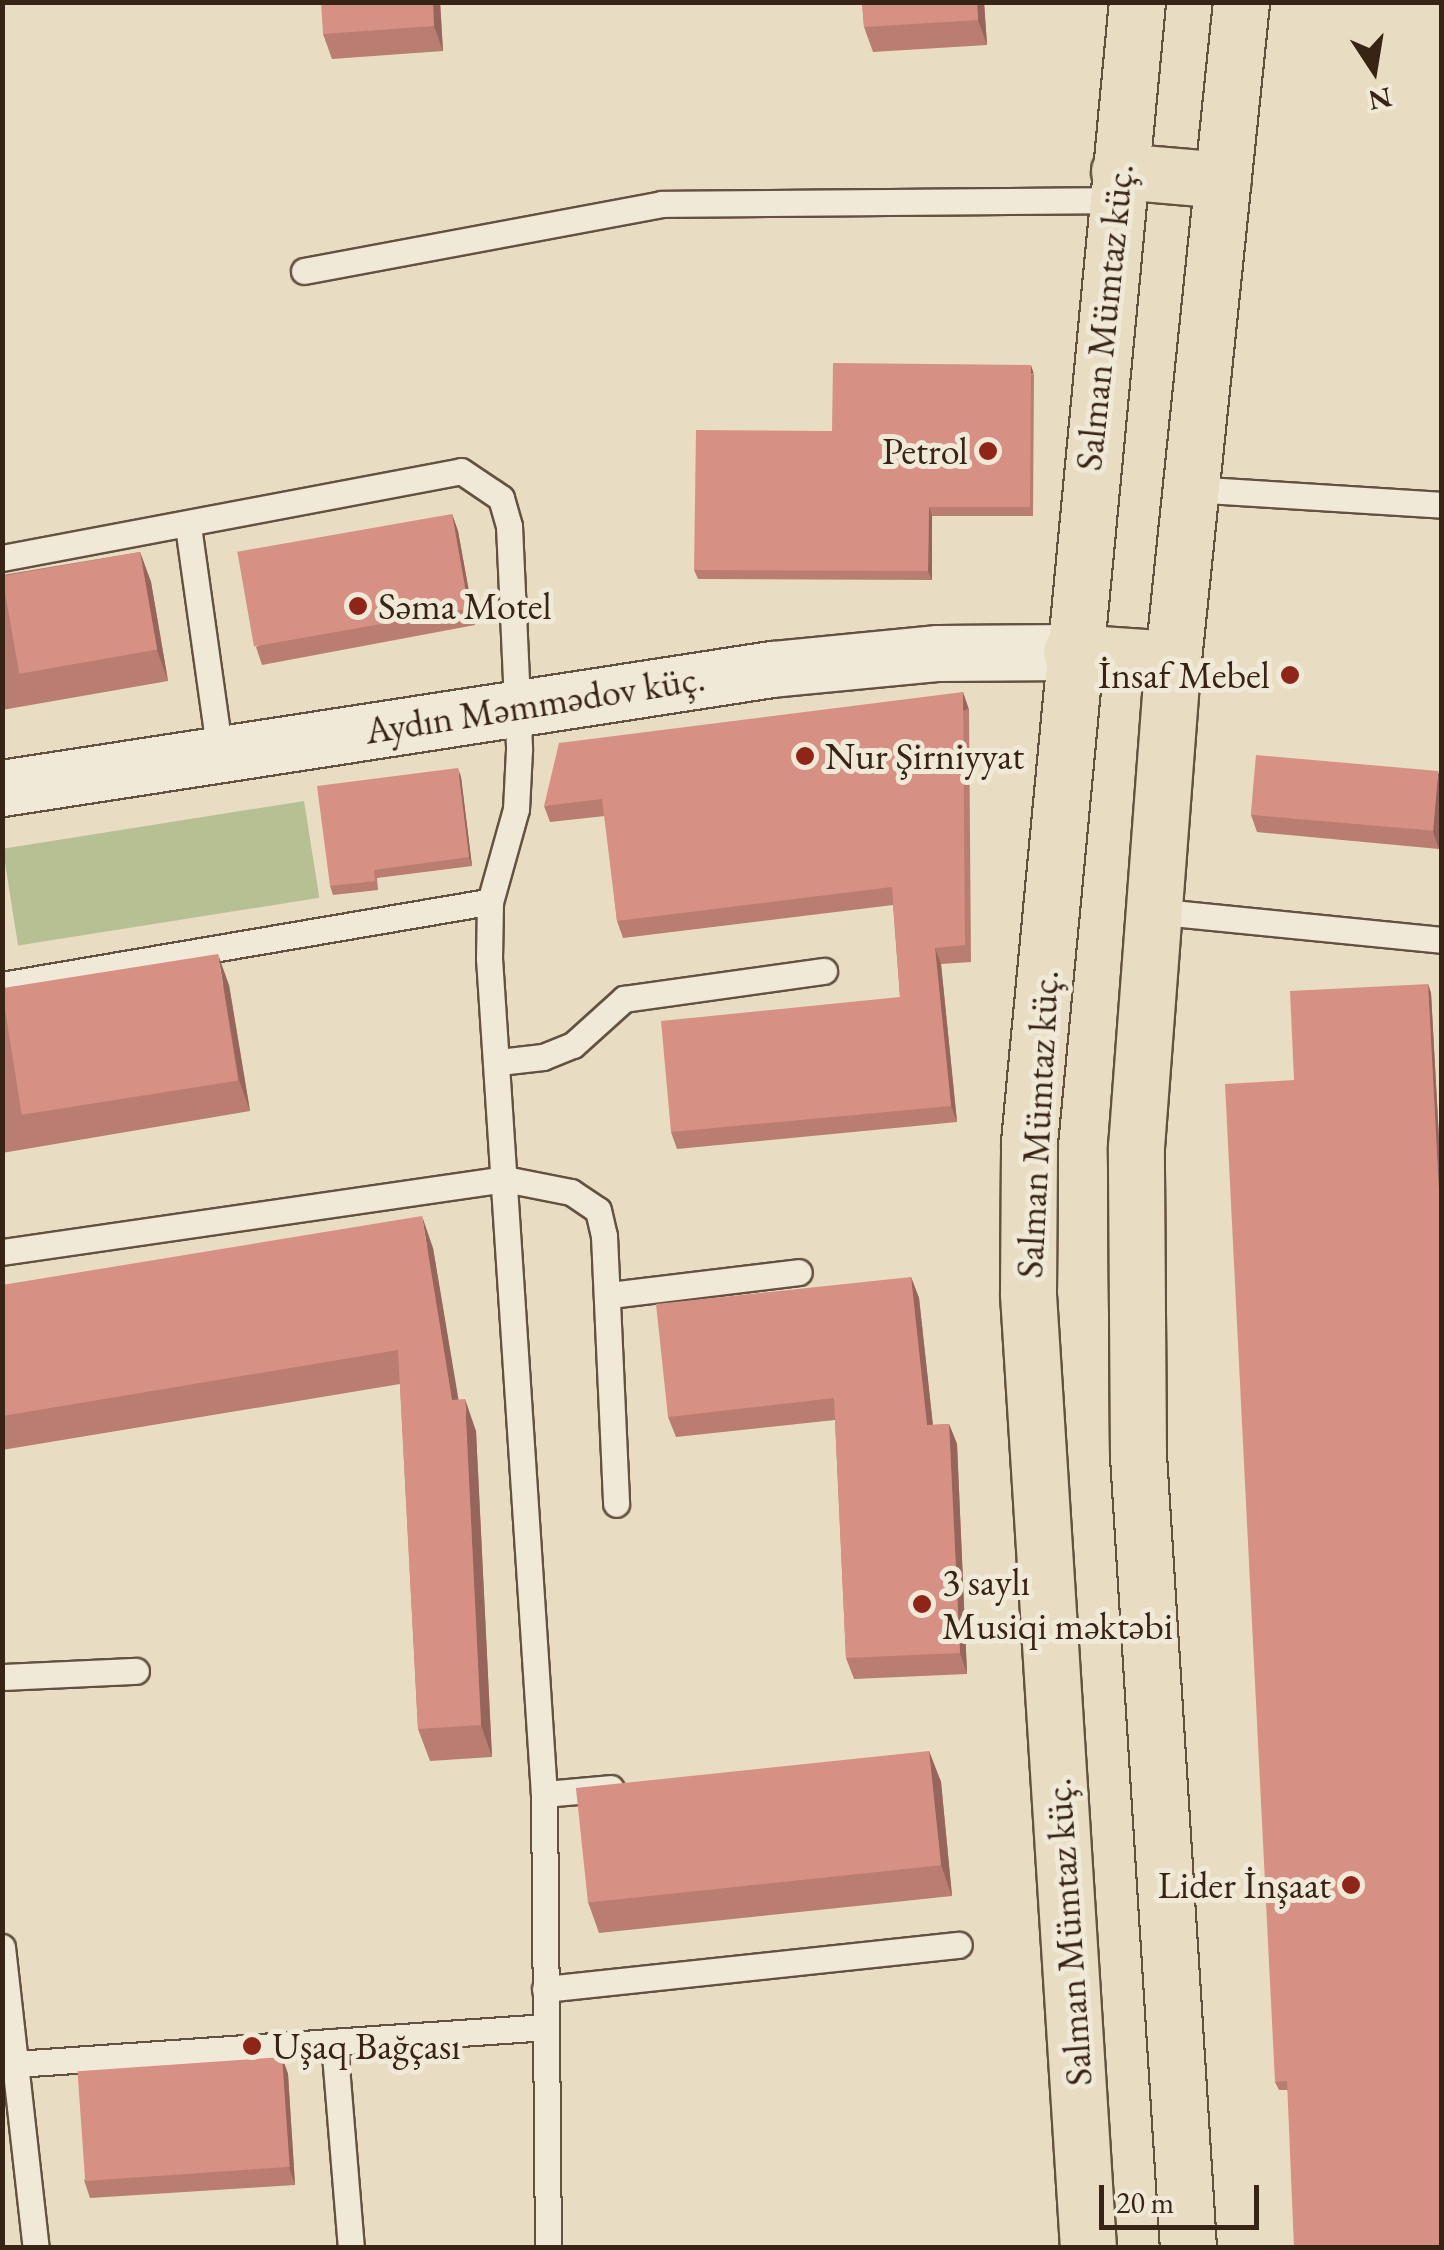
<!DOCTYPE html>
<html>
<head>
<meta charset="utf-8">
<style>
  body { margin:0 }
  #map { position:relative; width:1444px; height:2250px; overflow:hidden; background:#e8ddc3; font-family:"EB Garamond",serif }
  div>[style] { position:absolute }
  .green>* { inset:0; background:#b7c093; transform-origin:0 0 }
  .roads { filter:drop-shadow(2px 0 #645240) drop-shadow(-2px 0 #645240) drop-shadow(0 2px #645240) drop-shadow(0 -2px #645240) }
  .service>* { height:25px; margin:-12.5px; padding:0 12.5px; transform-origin:12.5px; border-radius:12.5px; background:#f0e9d8 }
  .tertiary>* { height:55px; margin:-27.5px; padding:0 27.5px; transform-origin:27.5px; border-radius:27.5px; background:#f0e9d8 }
  .trunk>* { height:55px; margin:-27.5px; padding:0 27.5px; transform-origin:27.5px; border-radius:27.5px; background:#e8ddc3 }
  .wall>* { inset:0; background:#b97d72 }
  .shaded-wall>* { inset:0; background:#96665c; transform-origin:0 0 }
  .building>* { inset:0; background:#d79184; transform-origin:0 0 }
  .dots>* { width:28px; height:28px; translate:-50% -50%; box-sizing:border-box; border:5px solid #f0e9d8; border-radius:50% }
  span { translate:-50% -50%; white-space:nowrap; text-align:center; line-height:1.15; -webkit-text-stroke:10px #f0e9d8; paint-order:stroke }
  .street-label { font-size:38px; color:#382414 }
  .poi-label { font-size:38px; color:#382414 }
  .right { translate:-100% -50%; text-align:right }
  .left { translate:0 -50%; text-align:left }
  .frame { position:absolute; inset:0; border:5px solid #382414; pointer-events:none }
  .north { position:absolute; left:1324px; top:20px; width:100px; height:100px; -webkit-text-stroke:8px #f0e9d8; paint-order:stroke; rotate:168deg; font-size:28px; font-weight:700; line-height:40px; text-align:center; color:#382414 }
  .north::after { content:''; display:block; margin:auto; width:35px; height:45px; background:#382414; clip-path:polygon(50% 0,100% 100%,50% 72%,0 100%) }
  .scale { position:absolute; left:1099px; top:2185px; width:160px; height:45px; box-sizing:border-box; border:5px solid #382414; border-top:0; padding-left:12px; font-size:30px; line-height:35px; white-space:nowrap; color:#382414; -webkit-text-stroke:8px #f0e9d8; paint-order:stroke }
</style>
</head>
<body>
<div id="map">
  <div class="green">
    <i style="left:304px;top:801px;width:98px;height:305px;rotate:81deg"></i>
  </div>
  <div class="roads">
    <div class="service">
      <i style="left:304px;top:271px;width:363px;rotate:-10.6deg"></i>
      <i style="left:661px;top:204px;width:455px;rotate:-0.5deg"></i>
      <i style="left:1191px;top:489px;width:252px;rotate:3.6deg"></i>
      <i style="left:188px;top:526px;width:229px;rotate:82deg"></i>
      <i style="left:2px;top:558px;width:467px;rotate:-10.7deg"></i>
      <i style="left:461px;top:471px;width:48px;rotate:34deg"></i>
      <i style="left:501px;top:498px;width:29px;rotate:74deg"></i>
      <i style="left:509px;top:526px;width:224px;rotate:87.4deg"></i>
      <i style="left:519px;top:750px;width:59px;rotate:92.9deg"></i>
      <i style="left:516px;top:809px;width:97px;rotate:105.6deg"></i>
      <i style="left:490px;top:902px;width:56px;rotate:91deg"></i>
      <i style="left:489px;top:958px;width:838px;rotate:86.24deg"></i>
      <i style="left:544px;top:1794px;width:454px;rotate:89.5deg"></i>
      <i style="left:1152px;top:911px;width:291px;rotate:5.7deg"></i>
      <i style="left:2px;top:985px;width:495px;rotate:-9.7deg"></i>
      <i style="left:499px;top:1062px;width:44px;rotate:-6.5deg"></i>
      <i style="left:543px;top:1057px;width:32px;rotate:-22deg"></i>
      <i style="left:573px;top:1045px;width:69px;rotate:-42deg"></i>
      <i style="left:624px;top:999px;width:202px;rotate:-8deg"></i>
      <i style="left:2px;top:1252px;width:508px;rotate:-8.26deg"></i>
      <i style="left:505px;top:1179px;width:67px;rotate:11.1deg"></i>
      <i style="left:571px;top:1192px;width:32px;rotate:34deg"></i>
      <i style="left:598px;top:1210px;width:27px;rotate:77deg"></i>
      <i style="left:604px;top:1236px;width:268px;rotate:87.4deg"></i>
      <i style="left:610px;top:1295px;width:190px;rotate:-6.9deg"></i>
      <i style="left:2px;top:1677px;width:134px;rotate:-2.6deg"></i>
      <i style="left:544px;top:1794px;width:67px;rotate:-5.1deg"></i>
      <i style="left:2px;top:1947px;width:303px;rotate:83.6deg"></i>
      <i style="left:545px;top:1989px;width:416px;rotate:-6.1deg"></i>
      <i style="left:334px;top:2042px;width:207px;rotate:85.3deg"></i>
      <i style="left:16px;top:2064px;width:531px;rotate:-3.99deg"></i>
    </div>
    <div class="tertiary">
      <i style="left:2px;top:788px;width:779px;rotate:-8.79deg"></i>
      <i style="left:772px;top:669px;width:167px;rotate:-5.5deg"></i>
      <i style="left:938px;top:653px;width:133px;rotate:-0.4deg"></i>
    </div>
    <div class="trunk">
      <i style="left:1119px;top:171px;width:104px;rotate:4.9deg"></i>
      <i style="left:1071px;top:652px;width:102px;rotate:3.9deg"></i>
      <i style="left:1088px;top:2248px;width:957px;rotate:-93.6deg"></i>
      <i style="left:1028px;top:1293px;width:151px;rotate:-89.6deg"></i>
      <i style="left:1029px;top:1142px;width:1145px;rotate:-84.59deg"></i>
      <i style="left:1188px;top:2248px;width:795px;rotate:-93.61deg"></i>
      <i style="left:1138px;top:1455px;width:308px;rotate:-90.4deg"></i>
      <i style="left:1136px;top:1147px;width:489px;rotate:-85.7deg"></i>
      <i style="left:1173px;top:659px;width:661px;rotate:-84.09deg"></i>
    </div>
  </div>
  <div class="wall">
    <i style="clip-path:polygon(440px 2px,443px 51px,332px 59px,323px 34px)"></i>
    <i style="clip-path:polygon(862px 2px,984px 2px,987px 45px,873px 52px,864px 27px)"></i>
    <i style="clip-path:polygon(1034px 374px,1033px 516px,932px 516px,932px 580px,698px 579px,694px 570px,832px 431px)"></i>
    <i style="clip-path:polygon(452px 514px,458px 531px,475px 625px,262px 665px,256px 647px)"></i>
    <i style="clip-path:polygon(140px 552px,151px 582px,168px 681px,2px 710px,2px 575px)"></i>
    <i style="clip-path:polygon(969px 709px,971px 962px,941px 964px,957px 1122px,677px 1149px,671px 1132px,900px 997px,893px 905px,623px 938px,617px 921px,605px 816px,550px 822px,544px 806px)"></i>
    <i style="clip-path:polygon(461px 777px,472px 866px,377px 878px,378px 890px,333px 895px,330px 886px)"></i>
    <i style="clip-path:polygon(1442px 780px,1442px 822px,1439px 849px,1257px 832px,1251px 815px)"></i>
    <i style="clip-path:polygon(1428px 984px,1431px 993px,1442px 1193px,1442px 2248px,1287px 2090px,1279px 2090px,1275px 2082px)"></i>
    <i style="clip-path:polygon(229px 985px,250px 1111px,2px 1153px,2px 989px)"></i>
    <i style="clip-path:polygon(433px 1248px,458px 1400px,476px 1431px,492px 1757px,430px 1761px,418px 1729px,400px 1384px,2px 1450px,2px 1285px)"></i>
    <i style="clip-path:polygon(911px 1277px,919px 1298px,933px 1425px,949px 1424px,957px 1444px,967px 1674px,854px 1679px,846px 1658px,835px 1420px,676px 1437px,668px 1417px)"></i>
    <i style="clip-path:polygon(929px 1751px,941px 1782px,952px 1896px,599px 1933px,588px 1902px)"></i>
    <i style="clip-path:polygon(282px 2057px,288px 2074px,295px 2185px,90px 2198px,84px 2180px)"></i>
  </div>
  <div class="shaded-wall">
    <i style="clip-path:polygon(433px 2px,440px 2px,443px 51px,434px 26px)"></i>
    <i style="clip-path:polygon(977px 2px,984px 2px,987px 45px,978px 20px)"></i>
    <i style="left:1031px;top:365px;width:9px;height:142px;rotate:72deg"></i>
    <i style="clip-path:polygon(929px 507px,932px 516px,932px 580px,928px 571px)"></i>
    <i style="clip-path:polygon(452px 514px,458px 531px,475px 625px,469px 608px)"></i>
    <i style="clip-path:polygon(140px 552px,151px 582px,168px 681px,157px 650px)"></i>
    <i style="left:963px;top:692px;width:18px;height:253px;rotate:71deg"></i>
    <i style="clip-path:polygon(458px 768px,461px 777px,472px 866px,469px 857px)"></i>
    <i style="clip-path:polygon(1438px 772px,1442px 780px,1442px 822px,1439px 849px,1433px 832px)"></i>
    <i style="clip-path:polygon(935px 948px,941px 964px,957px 1122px,951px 1106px)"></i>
    <i style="clip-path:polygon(218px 954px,229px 985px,250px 1111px,239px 1080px)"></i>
    <i style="clip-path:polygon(1428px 984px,1431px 993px,1442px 1193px,1442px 1248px)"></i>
    <i style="clip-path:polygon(422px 1216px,433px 1248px,464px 1432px,452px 1400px)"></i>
    <i style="clip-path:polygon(911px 1277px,919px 1298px,935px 1445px,927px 1425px)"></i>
    <i style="clip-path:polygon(465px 1399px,476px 1431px,492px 1757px,481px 1725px)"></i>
    <i style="clip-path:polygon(949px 1424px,957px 1444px,967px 1674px,960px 1653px)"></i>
    <i style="clip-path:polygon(929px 1751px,941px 1782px,952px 1896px,941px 1865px)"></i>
    <i style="clip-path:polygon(282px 2057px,288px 2074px,295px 2185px,289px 2167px)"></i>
  </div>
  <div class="building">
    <i style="clip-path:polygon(321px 2px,433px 2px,434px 26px,323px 34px)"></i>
    <i style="clip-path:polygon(862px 2px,977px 2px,978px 20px,864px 27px)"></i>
    <i style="clip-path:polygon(833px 363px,1031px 365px,1030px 507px,929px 507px,928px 571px,694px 570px,696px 430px,832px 431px)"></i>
    <i style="left:452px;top:514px;width:96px;height:218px;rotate:80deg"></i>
    <i style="left:140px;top:552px;width:99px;height:140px;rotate:80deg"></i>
    <i style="clip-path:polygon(963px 692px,965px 945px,935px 948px,951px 1106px,671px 1132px,661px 1021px,900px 997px,892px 887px,617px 921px,602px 799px,544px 806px,559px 743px)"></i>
    <i style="left:1256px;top:755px;width:183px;height:60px;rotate:5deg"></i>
    <i style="clip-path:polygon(458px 768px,469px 857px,374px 870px,375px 881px,330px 886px,317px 786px)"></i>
    <i style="left:218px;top:954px;width:128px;height:219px;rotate:81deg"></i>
    <i style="clip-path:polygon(1428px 984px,1442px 1248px,1442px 2248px,1294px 2248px,1287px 2081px,1275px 2082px,1225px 1084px,1294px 1080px,1290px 991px)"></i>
    <i style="clip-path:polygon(422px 1216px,452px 1400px,465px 1399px,481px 1725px,418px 1729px,398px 1350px,2px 1416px,2px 1285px)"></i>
    <i style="clip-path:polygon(911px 1277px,927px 1425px,949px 1424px,960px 1653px,846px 1658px,834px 1398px,668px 1417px,656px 1304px)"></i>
    <i style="left:929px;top:1751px;width:115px;height:355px;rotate:84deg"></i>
    <i style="left:282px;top:2057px;width:110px;height:205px;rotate:86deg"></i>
  </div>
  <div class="dots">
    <i style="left:988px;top:451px;background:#8f2418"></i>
    <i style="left:358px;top:606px;background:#8f2418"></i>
    <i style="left:1290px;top:675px;background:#8f2418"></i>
    <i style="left:805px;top:756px;background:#8f2418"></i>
    <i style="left:922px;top:1604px;background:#8f2418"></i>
    <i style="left:1351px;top:1885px;background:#8f2418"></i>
    <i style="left:252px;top:2046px;background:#8f2418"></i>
  </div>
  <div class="street-label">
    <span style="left:1104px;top:317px;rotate:-84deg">Salman Mümtaz küç.</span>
    <span style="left:535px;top:704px;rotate:-9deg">Aydın Məmmədov küç.</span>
    <span style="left:1037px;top:1124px;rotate:-87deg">Salman Mümtaz küç.</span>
    <span style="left:1068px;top:1932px;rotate:-94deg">Salman Mümtaz küç.</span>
  </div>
  <div class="poi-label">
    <span class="right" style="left:968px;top:451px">Petrol</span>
    <span class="left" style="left:378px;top:606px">Səma Motel</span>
    <span class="right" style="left:1270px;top:675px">İnsaf Mebel</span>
    <span class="left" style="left:825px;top:756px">Nur Şirniyyat</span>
    <span class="left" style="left:942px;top:1604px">3 saylı<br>Musiqi məktəbi</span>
    <span class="right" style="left:1331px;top:1885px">Lider İnşaat</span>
    <span class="left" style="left:272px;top:2046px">Uşaq Bağçası</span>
  </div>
  <div class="frame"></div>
  <div class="north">N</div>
  <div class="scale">20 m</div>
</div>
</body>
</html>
